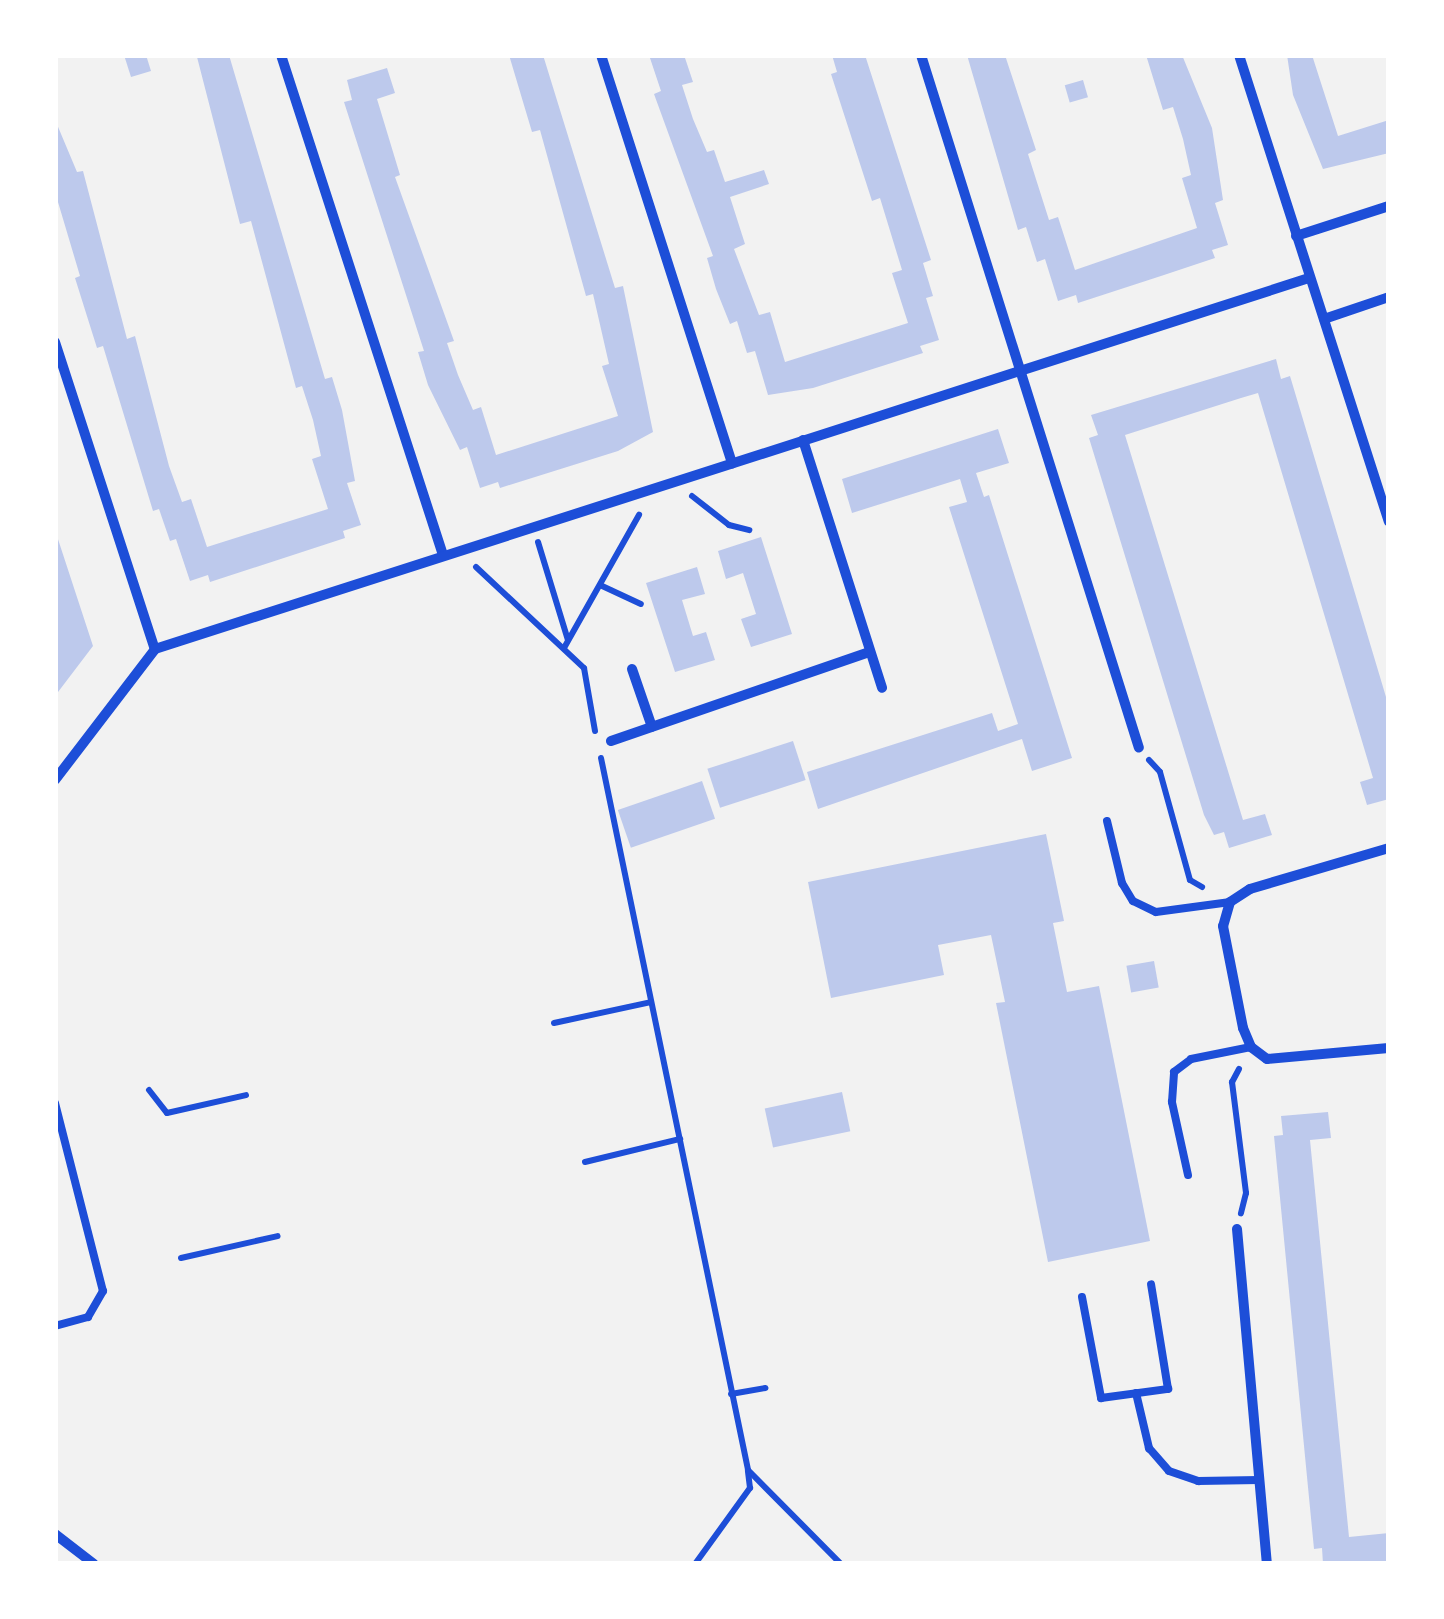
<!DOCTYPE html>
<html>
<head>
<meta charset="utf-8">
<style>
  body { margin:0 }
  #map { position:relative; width:1444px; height:1619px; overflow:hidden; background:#f2f2f2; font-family:Inter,sans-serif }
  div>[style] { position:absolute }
  .building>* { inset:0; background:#bdc9ec; transform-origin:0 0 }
  .path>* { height:6px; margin:-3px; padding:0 3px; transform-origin:3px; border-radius:3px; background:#1d4ed8 }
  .service>* { height:8px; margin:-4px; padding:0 4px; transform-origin:4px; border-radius:4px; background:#1d4ed8 }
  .minor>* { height:10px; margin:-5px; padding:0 5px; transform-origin:5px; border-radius:5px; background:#1d4ed8 }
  span { translate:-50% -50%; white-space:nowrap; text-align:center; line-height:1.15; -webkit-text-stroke:8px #fff; paint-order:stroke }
  .frame { position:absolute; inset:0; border:58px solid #fff; pointer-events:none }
</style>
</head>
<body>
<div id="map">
  <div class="building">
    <i style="clip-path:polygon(124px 55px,146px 55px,151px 71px,131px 77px)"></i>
    <i style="clip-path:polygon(187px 55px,229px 55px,325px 379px,332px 377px,342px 410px,355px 481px,347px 483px,361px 525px,343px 531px,345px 538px,210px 582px,208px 575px,190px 581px,176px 539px,170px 541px,159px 509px,153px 511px,103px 346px,97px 348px,75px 278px,80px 276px,55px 192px,56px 122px,77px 172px,83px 171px,127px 339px,135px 336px,169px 466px,182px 502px,191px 499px,207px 547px,328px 509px,312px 459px,321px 456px,313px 420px,302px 386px,296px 388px,251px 221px,240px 224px,197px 57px)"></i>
    <i style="clip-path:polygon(509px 55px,543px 55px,615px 288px,623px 286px,653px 432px,618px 451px,500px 488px,498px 482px,480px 488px,467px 447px,460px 450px,428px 385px,418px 352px,424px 351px,344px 102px,352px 100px,347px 80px,387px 68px,395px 93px,377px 99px,400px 175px,395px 177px,454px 341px,447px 343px,458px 375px,473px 410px,481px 407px,496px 455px,618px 416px,602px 366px,609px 364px,593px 294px,586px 296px,540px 130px,532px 132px)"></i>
    <i style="clip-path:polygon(649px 55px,684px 55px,693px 82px,682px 85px,693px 119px,707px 152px,714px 150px,725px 182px,764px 170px,769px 184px,730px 197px,745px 244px,734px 249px,759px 315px,770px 312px,785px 362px,908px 323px,892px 273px,902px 270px,880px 198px,872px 201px,831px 74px,837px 72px,832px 55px,865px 55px,931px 260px,923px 263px,933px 296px,926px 298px,939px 340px,920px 346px,923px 353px,813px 388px,768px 395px,755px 351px,747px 353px,737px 321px,730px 324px,716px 289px,707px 258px,713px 256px,654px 94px,661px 91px)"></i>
    <i style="clip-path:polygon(967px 55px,1005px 55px,1036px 150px,1028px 154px,1049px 220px,1058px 217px,1075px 270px,1197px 228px,1182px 178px,1191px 175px,1183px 139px,1173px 107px,1163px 110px,1146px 55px,1182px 55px,1212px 128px,1223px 200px,1215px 203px,1228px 245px,1212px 250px,1215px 258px,1164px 275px,1078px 303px,1076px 295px,1058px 301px,1045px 259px,1037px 262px,1026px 227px,1018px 230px)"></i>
    <i style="clip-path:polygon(1287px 55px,1312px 55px,1338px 136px,1389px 120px,1389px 153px,1323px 169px,1293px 95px)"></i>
    <i style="left:1083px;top:80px;width:18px;height:19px;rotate:74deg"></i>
    <i style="clip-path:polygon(1276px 359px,1281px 379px,1290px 376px,1389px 707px,1389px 799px,1367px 805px,1360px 782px,1373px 778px,1258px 393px,1241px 398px,1125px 435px,1243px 820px,1265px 814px,1272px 835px,1229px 848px,1224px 832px,1214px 835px,1204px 815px,1089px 438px,1098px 435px,1091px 415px)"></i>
    <i style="clip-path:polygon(998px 429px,1009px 463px,976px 473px,984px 497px,989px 495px,1072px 758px,1032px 771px,1022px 739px,818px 809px,807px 772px,992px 713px,998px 731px,1018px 724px,949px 507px,967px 502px,960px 479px,852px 513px,842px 479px)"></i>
    <i style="clip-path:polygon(55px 530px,93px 646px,55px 696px,56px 639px)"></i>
    <i style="clip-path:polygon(761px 537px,792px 634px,751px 647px,741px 619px,756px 614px,743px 573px,726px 579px,718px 551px)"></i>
    <i style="clip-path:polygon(697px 567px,705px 594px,682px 600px,693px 636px,706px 632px,715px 660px,675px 672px,646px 583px)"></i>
    <i style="left:793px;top:741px;width:41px;height:90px;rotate:72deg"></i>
    <i style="left:702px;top:781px;width:40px;height:89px;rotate:71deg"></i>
    <i style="clip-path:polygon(1046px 834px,1064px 921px,1053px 923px,1067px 992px,1099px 986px,1150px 1241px,1048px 1262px,996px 1003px,1005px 1002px,991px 935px,938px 945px,944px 975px,831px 998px,808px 882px)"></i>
    <i style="left:1154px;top:961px;width:27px;height:28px;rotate:80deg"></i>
    <i style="left:842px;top:1092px;width:40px;height:79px;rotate:78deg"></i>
    <i style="clip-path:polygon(1328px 1112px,1331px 1138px,1310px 1140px,1349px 1537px,1389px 1533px,1389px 1564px,1323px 1564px,1322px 1548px,1314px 1549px,1274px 1136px,1283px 1135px,1281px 1116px)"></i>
  </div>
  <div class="path">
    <i style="left:692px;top:496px;width:47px;rotate:38.1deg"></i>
    <i style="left:729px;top:525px;width:21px;rotate:14deg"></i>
    <i style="left:538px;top:542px;width:102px;rotate:73deg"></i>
    <i style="left:476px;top:567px;width:148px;rotate:43.1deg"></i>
    <i style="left:584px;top:668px;width:64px;rotate:80.1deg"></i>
    <i style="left:600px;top:585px;width:45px;rotate:24.9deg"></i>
    <i style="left:564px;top:648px;width:153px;rotate:-60.6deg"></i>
    <i style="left:601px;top:758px;width:727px;rotate:78.33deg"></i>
    <i style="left:748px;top:1470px;width:132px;rotate:45.3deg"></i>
    <i style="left:1149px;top:760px;width:16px;rotate:47deg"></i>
    <i style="left:1160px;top:772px;width:112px;rotate:74.5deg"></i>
    <i style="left:1190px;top:880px;width:14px;rotate:30deg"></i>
    <i style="left:554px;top:1023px;width:99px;rotate:-12.2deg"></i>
    <i style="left:1239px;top:1069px;width:15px;rotate:118deg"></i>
    <i style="left:1232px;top:1082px;width:112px;rotate:82.8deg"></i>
    <i style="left:1246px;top:1193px;width:21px;rotate:104deg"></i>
    <i style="left:149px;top:1090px;width:29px;rotate:52deg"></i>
    <i style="left:167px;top:1113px;width:81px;rotate:-12.8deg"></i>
    <i style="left:585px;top:1162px;width:98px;rotate:-13.6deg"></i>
    <i style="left:181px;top:1258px;width:99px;rotate:-12.8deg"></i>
    <i style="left:731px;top:1394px;width:35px;rotate:-10deg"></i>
    <i style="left:695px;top:1564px;width:94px;rotate:-54.1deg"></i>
    <i style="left:750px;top:1488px;width:17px;rotate:-97deg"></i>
  </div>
  <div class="service">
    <i style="left:1107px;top:821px;width:64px;rotate:76.4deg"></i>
    <i style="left:1122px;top:883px;width:21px;rotate:59deg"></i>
    <i style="left:1133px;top:901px;width:25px;rotate:26deg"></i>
    <i style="left:1156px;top:912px;width:75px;rotate:-7.7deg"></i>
    <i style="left:55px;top:1103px;width:194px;rotate:75.7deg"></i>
    <i style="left:103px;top:1291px;width:30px;rotate:120deg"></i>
    <i style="left:88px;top:1317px;width:34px;rotate:165deg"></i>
    <i style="left:1188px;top:1175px;width:75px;rotate:-102.4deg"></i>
    <i style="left:1172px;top:1102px;width:30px;rotate:-86deg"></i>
    <i style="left:1174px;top:1072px;width:21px;rotate:-37deg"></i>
    <i style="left:1191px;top:1059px;width:61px;rotate:-11.3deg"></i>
    <i style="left:1082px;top:1297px;width:103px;rotate:79.3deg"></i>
    <i style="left:1101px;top:1398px;width:68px;rotate:-7.7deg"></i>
    <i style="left:1168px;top:1389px;width:106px;rotate:-99.2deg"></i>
    <i style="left:1136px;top:1393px;width:57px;rotate:76.7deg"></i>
    <i style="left:1149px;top:1448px;width:30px;rotate:49deg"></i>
    <i style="left:1169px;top:1471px;width:31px;rotate:19deg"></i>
    <i style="left:1198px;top:1481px;width:61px;rotate:-0.9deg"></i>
  </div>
  <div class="minor">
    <i style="left:281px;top:55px;width:526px;rotate:72.05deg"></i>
    <i style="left:601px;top:55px;width:429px;rotate:72.2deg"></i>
    <i style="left:921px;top:55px;width:726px;rotate:72.54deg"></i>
    <i style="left:1239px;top:55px;width:490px;rotate:72.2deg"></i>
    <i style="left:1296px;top:236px;width:98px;rotate:-17.9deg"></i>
    <i style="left:1324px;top:319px;width:69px;rotate:-18.7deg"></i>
    <i style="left:55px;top:342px;width:323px;rotate:72deg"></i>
    <i style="left:803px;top:440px;width:260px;rotate:72.3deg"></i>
    <i style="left:632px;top:669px;width:61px;rotate:71deg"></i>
    <i style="left:611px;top:741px;width:274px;rotate:-19deg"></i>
    <i style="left:55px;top:780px;width:165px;rotate:-52.6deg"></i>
    <i style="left:155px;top:649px;width:1212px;rotate:-17.82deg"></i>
    <i style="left:1389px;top:848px;width:145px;rotate:163.6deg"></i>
    <i style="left:1250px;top:889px;width:24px;rotate:147deg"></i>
    <i style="left:1230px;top:902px;width:25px;rotate:106deg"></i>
    <i style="left:1223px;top:926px;width:104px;rotate:78.9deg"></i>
    <i style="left:1243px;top:1028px;width:21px;rotate:67deg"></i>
    <i style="left:1251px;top:1047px;width:20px;rotate:37deg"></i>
    <i style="left:1267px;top:1059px;width:122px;rotate:-5.2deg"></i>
    <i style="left:1237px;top:1229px;width:336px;rotate:84.9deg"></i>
    <i style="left:55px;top:1534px;width:49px;rotate:37.6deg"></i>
  </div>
  <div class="frame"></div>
</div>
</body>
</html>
